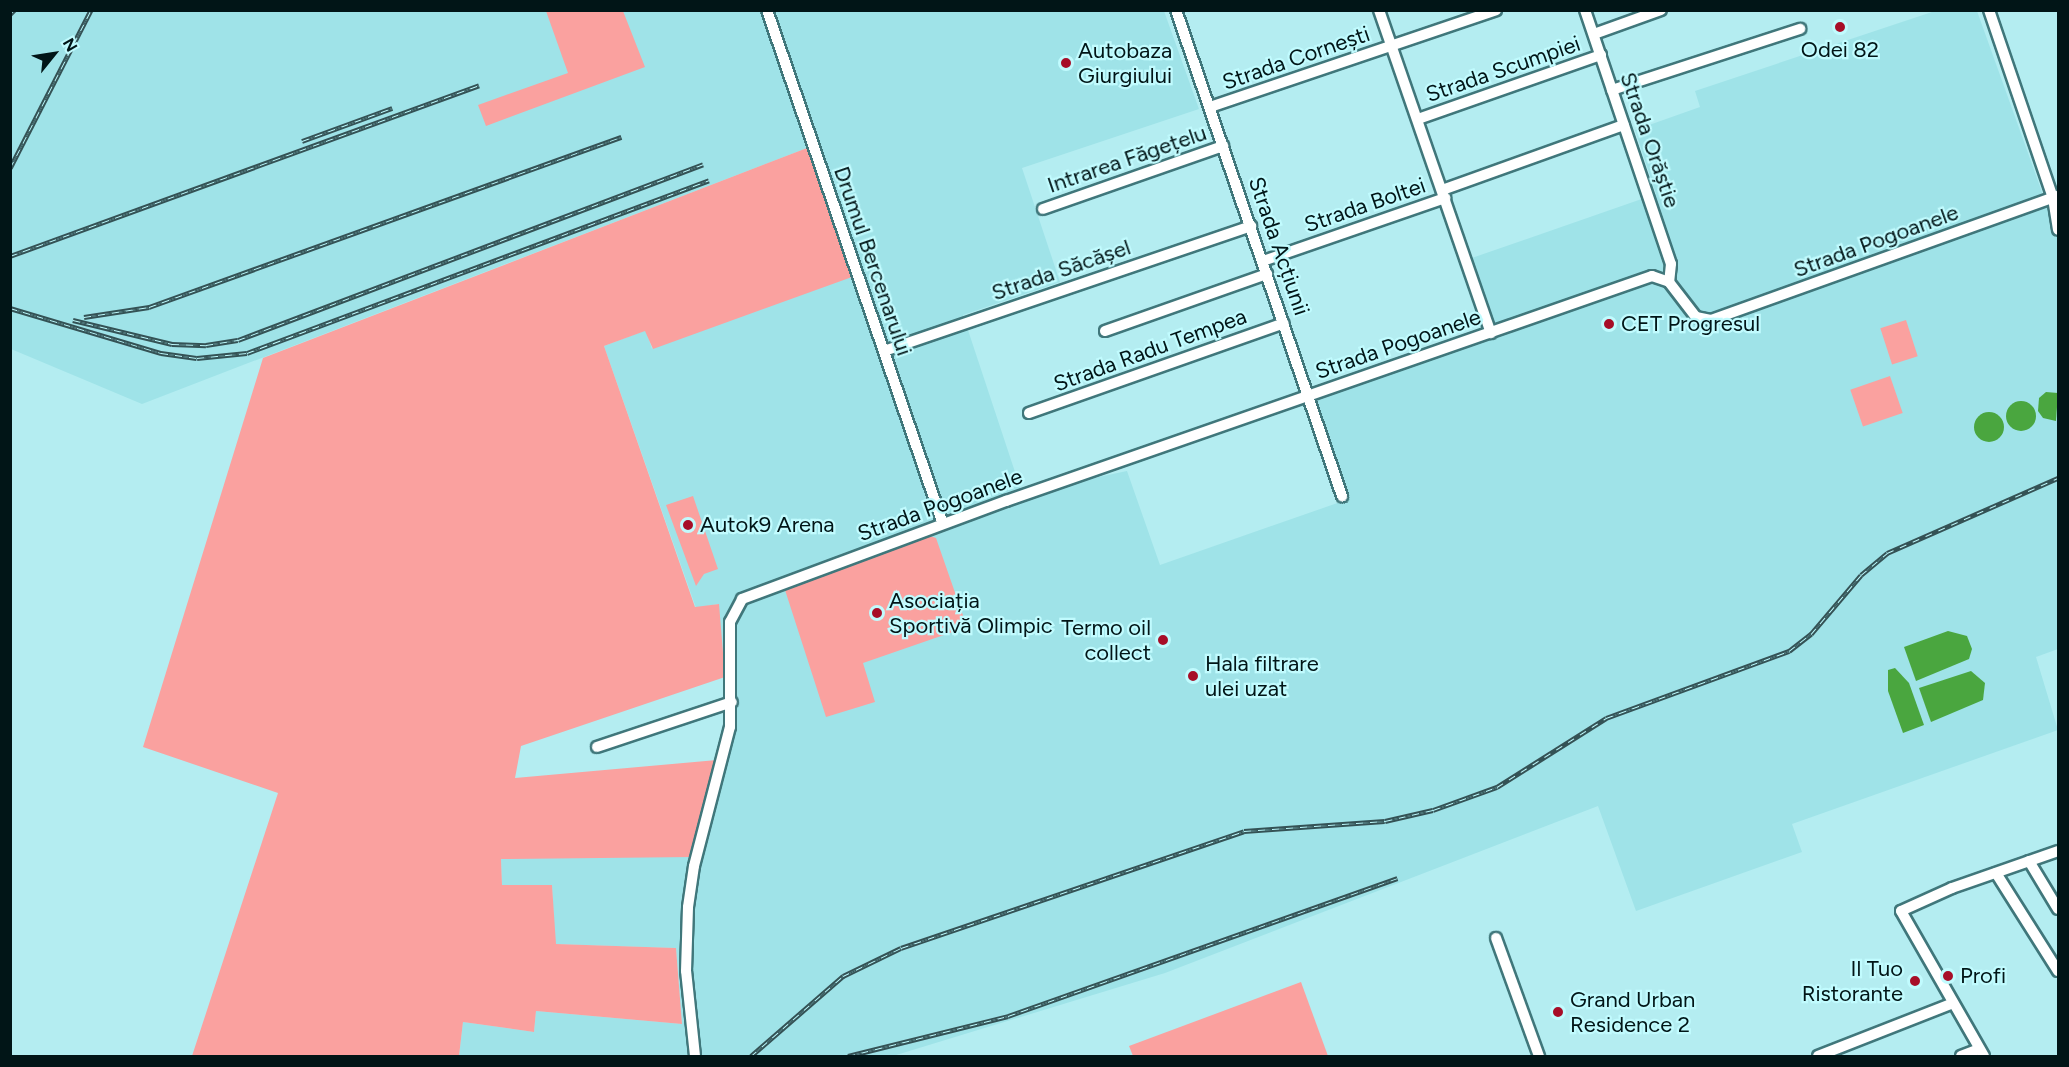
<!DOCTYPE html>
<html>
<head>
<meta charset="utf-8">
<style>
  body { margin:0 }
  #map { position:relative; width:2069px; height:1067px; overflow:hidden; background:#b4edf1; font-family:Figtree,sans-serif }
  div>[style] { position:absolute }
  .built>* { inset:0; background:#9fe3e8 }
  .green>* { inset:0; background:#faa19f; transform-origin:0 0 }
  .water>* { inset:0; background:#4aa63f }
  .round { border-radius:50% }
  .roads { filter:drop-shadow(2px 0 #40777b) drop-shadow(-2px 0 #40777b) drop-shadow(0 2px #40777b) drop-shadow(0 -2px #40777b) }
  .minor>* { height:10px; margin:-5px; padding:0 5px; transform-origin:5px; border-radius:5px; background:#fff }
  .rail>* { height:4.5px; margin-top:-2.25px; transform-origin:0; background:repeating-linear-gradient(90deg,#c1fbfe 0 7px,#345255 0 14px); box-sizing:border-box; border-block:2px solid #345255 }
  .dots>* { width:16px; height:16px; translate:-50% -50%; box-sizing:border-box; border:3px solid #c1fbfe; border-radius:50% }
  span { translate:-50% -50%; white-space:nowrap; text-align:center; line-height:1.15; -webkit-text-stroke:4.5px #c1fbfe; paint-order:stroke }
  .poi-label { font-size:22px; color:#011517 }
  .left { translate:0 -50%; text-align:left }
  .right { translate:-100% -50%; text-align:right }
  .street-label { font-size:22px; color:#011517 }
  .frame { position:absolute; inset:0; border:12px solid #011517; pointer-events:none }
  .north { position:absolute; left:24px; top:24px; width:60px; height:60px; -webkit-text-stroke:4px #c1fbfe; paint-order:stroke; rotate:60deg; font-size:16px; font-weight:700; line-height:24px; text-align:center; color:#011517 }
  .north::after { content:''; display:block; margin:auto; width:21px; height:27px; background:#011517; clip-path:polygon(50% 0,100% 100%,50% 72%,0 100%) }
</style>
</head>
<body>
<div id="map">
  <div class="built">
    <i style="clip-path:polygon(10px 11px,1164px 11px,1199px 109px,1022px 168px,1060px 282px,963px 315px,1022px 493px,1127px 471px,1160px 565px,1346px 500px,1314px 397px,1494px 336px,1469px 259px,1656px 194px,1635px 130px,1700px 107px,1695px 91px,1935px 11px,1977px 11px,2047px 206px,2058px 203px,2058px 649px,2036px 657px,2058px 730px,1792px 824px,1802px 852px,1636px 911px,1598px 806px,1165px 973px,893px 1056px,459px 1056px,463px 1022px,534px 1032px,536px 1011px,682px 1024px,676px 948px,555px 944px,552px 885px,502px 885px,501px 859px,712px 772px,720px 753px,726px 711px,718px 604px,696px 608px,604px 346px,646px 330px,652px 349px,807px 148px,142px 404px,11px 349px)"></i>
  </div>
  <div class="green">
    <i style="clip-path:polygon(546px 11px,623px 11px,645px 67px,486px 126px,478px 105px,568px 73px)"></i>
    <i style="clip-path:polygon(807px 148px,852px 277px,653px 349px,645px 331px,604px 346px,695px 607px,719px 604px,725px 677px,521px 746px,515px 778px,717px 760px,693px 857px,501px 859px,502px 885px,552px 885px,556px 944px,676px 948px,682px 1024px,536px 1011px,534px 1032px,463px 1022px,459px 1056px,192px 1056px,278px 793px,143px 747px,263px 358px)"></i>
    <i style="left:1906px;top:320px;width:38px;height:27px;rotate:72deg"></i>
    <i style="left:1890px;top:376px;width:39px;height:42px;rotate:71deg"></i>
    <i style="clip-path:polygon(693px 496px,718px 569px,704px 574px,696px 586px,666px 505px)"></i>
    <i style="clip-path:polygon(927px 535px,936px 538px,967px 627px,863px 663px,875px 702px,826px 717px,785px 590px)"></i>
    <i style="clip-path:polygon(1301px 982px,1328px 1056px,1133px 1056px,1129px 1046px)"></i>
  </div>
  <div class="water">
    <i style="clip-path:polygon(2046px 392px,2058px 393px,2056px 421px,2043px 418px,2038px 411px,2039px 398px)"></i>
    <i class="round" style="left:2006px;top:401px;width:30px;height:30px"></i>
    <i class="round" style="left:1974px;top:412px;width:30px;height:30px"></i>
    <i style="clip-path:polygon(1948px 631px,1967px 636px,1972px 649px,1969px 659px,1916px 681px,1904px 647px)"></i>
    <i style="clip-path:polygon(1895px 668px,1909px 683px,1924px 725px,1903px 733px,1888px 691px,1888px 670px)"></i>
    <i style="clip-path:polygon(1971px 671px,1985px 683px,1983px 700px,1931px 722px,1919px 688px)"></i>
  </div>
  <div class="roads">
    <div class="minor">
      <i style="left:767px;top:10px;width:543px;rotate:71.1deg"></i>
      <i style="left:1176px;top:10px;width:514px;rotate:71.14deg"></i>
      <i style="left:1379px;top:10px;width:342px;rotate:70.9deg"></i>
      <i style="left:1585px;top:10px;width:268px;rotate:71.3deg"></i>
      <i style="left:1671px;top:264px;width:18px;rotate:96deg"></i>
      <i style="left:1989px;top:10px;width:199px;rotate:71.2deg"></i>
      <i style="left:2053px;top:198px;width:32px;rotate:81deg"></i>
      <i style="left:1594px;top:34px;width:71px;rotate:-19.7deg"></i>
      <i style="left:1612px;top:90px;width:198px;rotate:-18deg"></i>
      <i style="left:1210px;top:107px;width:302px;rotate:-18.7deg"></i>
      <i style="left:1418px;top:119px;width:194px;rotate:-19.3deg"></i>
      <i style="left:1442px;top:190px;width:193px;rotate:-19.7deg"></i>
      <i style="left:1043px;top:209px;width:191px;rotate:-19.3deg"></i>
      <i style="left:1263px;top:261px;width:193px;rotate:-19.1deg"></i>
      <i style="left:1105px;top:331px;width:172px;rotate:-19.4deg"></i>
      <i style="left:884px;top:351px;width:388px;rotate:-18.8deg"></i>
      <i style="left:1029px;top:413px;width:270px;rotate:-19.4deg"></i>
      <i style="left:597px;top:747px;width:142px;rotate:-18.4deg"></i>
      <i style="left:2029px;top:861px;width:56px;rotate:58.9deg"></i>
      <i style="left:1996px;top:873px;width:116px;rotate:57.7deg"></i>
      <i style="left:1496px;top:938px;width:126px;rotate:70deg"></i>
      <i style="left:695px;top:1056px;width:85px;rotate:-96deg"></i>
      <i style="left:686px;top:971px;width:64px;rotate:-88.2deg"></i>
      <i style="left:688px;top:907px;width:41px;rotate:-81.7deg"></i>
      <i style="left:694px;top:866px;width:144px;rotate:-75.5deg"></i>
      <i style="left:730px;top:727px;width:105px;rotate:-90deg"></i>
      <i style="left:730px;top:622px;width:26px;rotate:-62deg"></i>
      <i style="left:742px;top:599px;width:282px;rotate:-20.4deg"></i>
      <i style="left:1006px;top:501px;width:684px;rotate:-19.2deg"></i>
      <i style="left:1652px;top:276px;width:18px;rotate:19deg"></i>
      <i style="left:1669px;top:282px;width:44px;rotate:52.4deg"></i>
      <i style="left:1696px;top:317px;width:15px;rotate:11deg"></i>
      <i style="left:1711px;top:320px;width:368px;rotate:-19.7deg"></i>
      <i style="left:1818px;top:1056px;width:145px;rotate:-21.4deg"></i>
      <i style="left:1961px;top:1056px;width:19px;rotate:-21deg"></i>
      <i style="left:1984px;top:1056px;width:167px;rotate:-119.8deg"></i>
      <i style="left:1901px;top:911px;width:56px;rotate:-24.3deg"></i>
      <i style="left:1952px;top:888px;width:112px;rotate:-19.2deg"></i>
    </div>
  </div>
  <div class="rail">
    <i style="left:10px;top:14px;width:6px;rotate:-45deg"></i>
    <i style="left:302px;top:141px;width:96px;rotate:-20.1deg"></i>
    <i style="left:10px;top:168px;width:178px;rotate:-62.9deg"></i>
    <i style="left:10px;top:256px;width:499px;rotate:-20deg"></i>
    <i style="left:10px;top:308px;width:158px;rotate:16.6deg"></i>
    <i style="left:161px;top:353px;width:36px;rotate:8deg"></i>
    <i style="left:197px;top:358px;width:50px;rotate:-5.7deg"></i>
    <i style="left:247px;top:353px;width:493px;rotate:-20.5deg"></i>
    <i style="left:84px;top:317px;width:66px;rotate:-8.7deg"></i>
    <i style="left:149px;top:307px;width:502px;rotate:-19.81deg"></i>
    <i style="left:73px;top:320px;width:102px;rotate:13.6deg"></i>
    <i style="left:172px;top:344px;width:34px;rotate:2deg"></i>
    <i style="left:206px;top:345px;width:32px;rotate:-9deg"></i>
    <i style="left:238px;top:340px;width:497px;rotate:-20.7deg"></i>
    <i style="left:751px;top:1056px;width:122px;rotate:-41deg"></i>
    <i style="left:843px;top:976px;width:64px;rotate:-25.8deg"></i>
    <i style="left:901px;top:948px;width:362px;rotate:-18.8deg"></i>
    <i style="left:1244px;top:831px;width:141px;rotate:-4.1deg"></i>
    <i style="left:1385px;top:821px;width:49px;rotate:-12.9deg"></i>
    <i style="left:1433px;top:810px;width:68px;rotate:-19.8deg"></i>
    <i style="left:1497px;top:787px;width:129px;rotate:-32.3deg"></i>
    <i style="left:1606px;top:718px;width:195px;rotate:-20.1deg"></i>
    <i style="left:1789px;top:651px;width:28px;rotate:-38deg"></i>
    <i style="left:1811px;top:634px;width:77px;rotate:-49.7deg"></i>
    <i style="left:1861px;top:575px;width:34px;rotate:-40deg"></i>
    <i style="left:1887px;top:553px;width:187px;rotate:-23.7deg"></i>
    <i style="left:848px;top:1056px;width:165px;rotate:-14deg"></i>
    <i style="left:1008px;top:1016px;width:413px;rotate:-19.5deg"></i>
  </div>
  <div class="dots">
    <i style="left:1840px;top:27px;background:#a70e28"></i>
    <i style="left:1066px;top:63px;background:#a70e28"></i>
    <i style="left:1609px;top:324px;background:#a70e28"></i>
    <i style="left:688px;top:525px;background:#a70e28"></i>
    <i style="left:877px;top:613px;background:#a70e28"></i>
    <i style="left:1163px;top:640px;background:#a70e28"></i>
    <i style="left:1193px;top:676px;background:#a70e28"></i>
    <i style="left:1948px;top:976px;background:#a70e28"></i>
    <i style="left:1915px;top:981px;background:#a70e28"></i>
    <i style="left:1558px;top:1012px;background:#a70e28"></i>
  </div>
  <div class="poi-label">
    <span class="left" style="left:1078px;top:63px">Autobaza<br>Giurgiului</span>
    <span style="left:1840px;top:50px">Odei 82</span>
    <span class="left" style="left:1621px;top:324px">CET Progresul</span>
    <span class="left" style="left:700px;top:525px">Autok9 Arena</span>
    <span class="left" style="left:889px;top:613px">Asociația<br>Sportivă Olimpic</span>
    <span class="right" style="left:1151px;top:640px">Termo oil<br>collect</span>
    <span class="left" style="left:1205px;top:676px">Hala filtrare<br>ulei uzat</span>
    <span class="right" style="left:1903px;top:981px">Il Tuo<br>Ristorante</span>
    <span class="left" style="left:1960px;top:976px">Profi</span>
    <span class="left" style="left:1570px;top:1012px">Grand Urban<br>Residence 2</span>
  </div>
  <div class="street-label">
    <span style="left:1296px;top:58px;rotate:-19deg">Strada Cornești</span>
    <span style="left:1503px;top:69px;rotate:-19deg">Strada Scumpiei</span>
    <span style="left:1650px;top:140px;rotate:71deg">Strada Orăștie</span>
    <span style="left:1127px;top:159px;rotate:-19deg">Intrarea Făgețelu</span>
    <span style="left:1365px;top:205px;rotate:-19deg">Strada Boltei</span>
    <span style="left:1876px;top:241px;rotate:-20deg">Strada Pogoanele</span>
    <span style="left:1279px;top:246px;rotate:71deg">Strada Acțiunii</span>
    <span style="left:873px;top:261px;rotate:71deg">Drumul Bercenarului</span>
    <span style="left:1061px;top:270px;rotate:-19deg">Strada Săcășel</span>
    <span style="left:1398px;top:344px;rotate:-19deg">Strada Pogoanele</span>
    <span style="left:1150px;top:350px;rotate:-20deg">Strada Radu Tempea</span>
    <span style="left:940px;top:505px;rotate:-20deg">Strada Pogoanele</span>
  </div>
  <div class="frame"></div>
  <div class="north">N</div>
</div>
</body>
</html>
